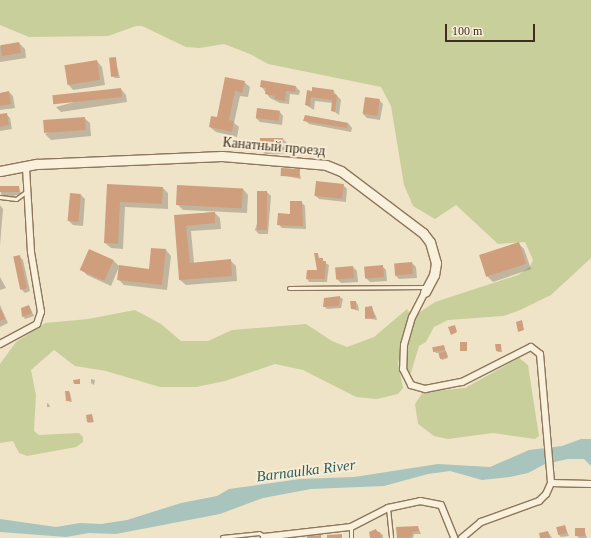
<!DOCTYPE html>
<html>
<head>
<meta charset="utf-8">
<style>
  body { margin:0 }
  #map { position:relative; width:591px; height:538px; overflow:hidden; background:#f0e4c8; font-family:"Times New Roman",serif }
  div>[style] { position:absolute }
  .green>* { inset:0; background:#c9cf9b }
  .water>* { inset:0; background:#a9c4bc }
  .shadow>* { inset:0; background:#0003; transform-origin:0 0 }
  .building>* { inset:0; background:#cf9f7d; transform-origin:0 0 }
  .roads { filter:drop-shadow(1px 0 #8d765c) drop-shadow(-1px 0 #8d765c) drop-shadow(0 1px #8d765c) drop-shadow(0 -1px #8d765c) }
  .lane>* { height:3px; margin:-1.5px; padding:0 1.5px; transform-origin:1.5px; border-radius:1.5px; background:#faf1dc }
  .street>* { height:6px; margin:-3px; padding:0 3px; transform-origin:3px; border-radius:3px; background:#faf1dc }
  .secondary>* { height:9px; margin:-4.5px; padding:0 4.5px; transform-origin:4.5px; border-radius:4.5px; background:#faf1dc }
  span { translate:-50% -50%; white-space:nowrap; text-align:center; line-height:1.15; -webkit-text-stroke:3.5px #f7eed8; paint-order:stroke }
  .street-label { font-size:14px; color:#3d2e20 }
  .water-label { font-size:15px; color:#2f5d5a; font-style:italic }
  .scale { position:absolute; left:445px; top:24px; width:90px; height:18px; box-sizing:border-box; border:2px solid #3d2e20; border-top:0; padding-left:5px; font-size:12px; line-height:14px; white-space:nowrap; color:#3d2e20; -webkit-text-stroke:3px #f7eed8; paint-order:stroke }
</style>
</head>
<body>
<div id="map">
  <div class="green">
    <i style="clip-path:polygon(0 0,591px 0,591px 258px,551px 295px,518px 311px,503px 316px,448px 320px,434px 327px,426px 342px,419px 346px,411px 373px,407px 373px,407px 344px,417px 314px,435px 302px,518px 275px,530px 267px,533px 260px,525px 242px,498px 244px,456px 205px,435px 219px,413px 206px,404px 185px,391px 106px,381px 87px,268px 64px,250px 54px,224px 44px,200px 48px,186px 47px,142px 26px,136px 26px,108px 36px,29px 37px,0 25px)"></i>
    <i style="clip-path:polygon(407px 309px,410px 313px,398px 363px,403px 388px,398px 394px,377px 399px,356px 397px,303px 370px,275px 364px,225px 381px,196px 387px,160px 387px,106px 371px,75px 366px,54px 350px,31px 370px,36px 395px,34px 431px,39px 435px,79px 433px,83px 437px,83px 442px,76px 447px,27px 456px,19px 453px,13px 441px,0 443px,0 364px,16px 342px,45px 323px,88px 319px,135px 310px,161px 324px,181px 341px,208px 341px,232px 330px,306px 324px,332px 341px,347px 347px,374px 337px)"></i>
    <i style="clip-path:polygon(519px 358px,528px 365px,539px 436px,535px 439px,493px 433px,448px 439px,434px 436px,418px 424px,415px 404px,423px 392px,465px 388px)"></i>
  </div>
  <div class="water">
    <i style="clip-path:polygon(581px 439px,591px 439px,591px 466px,584px 459px,568px 459px,545px 464px,528px 473px,510px 477px,482px 480px,450px 471px,428px 474px,384px 486px,311px 489px,263px 498px,220px 514px,116px 534px,89px 533px,66px 537px,0 532px,0 519px,56px 527px,80px 523px,101px 524px,127px 520px,181px 503px,217px 496px,229px 489px,300px 479px,354px 477px,438px 464px,490px 467px,529px 450px,562px 446px)"></i>
  </div>
  <div class="shadow">
    <i style="clip-path:polygon(19px 43px,25px 49px,26px 58px,0 62px,0 46px)"></i>
    <i style="clip-path:polygon(115px 58px,120px 78px,115px 78px,112px 76px)"></i>
    <i style="clip-path:polygon(97px 61px,102px 67px,105px 85px,73px 90px,68px 84px)"></i>
    <i style="clip-path:polygon(226px 78px,244px 82px,250px 87px,248px 97px,240px 96px,234px 123px,239px 127px,237px 137px,216px 132px,210px 127px,217px 119px)"></i>
    <i style="clip-path:polygon(261px 86px,296px 87px,300px 91px,299px 95px,290px 94px,289px 104px,280px 103px,270px 98px)"></i>
    <i style="clip-path:polygon(121px 89px,126px 95px,127px 102px,61px 112px,56px 107px)"></i>
    <i style="clip-path:polygon(333px 91px,341px 100px,339px 115px,332px 110px,333px 103px,315px 101px,314px 110px,306px 105px,308px 92px)"></i>
    <i style="clip-path:polygon(9px 92px,13px 96px,15px 108px,0 110px,0 94px)"></i>
    <i style="clip-path:polygon(379px 100px,383px 104px,380px 120px,367px 118px,363px 114px)"></i>
    <i style="clip-path:polygon(279px 111px,283px 116px,282px 125px,260px 122px,256px 118px)"></i>
    <i style="clip-path:polygon(6px 114px,10px 118px,12px 129px,0 131px,0 115px)"></i>
    <i style="clip-path:polygon(305px 116px,348px 123px,352px 128px,351px 132px,309px 124px,305px 120px)"></i>
    <i style="clip-path:polygon(84px 118px,90px 123px,91px 136px,51px 140px,45px 134px)"></i>
    <i style="clip-path:polygon(283px 139px,287px 143px,287px 154px,265px 154px,261px 149px)"></i>
    <i style="clip-path:polygon(299px 170px,301px 179px,281px 175px)"></i>
    <i style="clip-path:polygon(108px 185px,163px 188px,168px 193px,168px 209px,125px 207px,123px 249px,111px 248px,105px 243px)"></i>
    <i style="clip-path:polygon(343px 185px,347px 189px,346px 202px,319px 199px,315px 195px)"></i>
    <i style="left:19px;top:187px;width:7px;height:19px;rotate:74deg"></i>
    <i style="clip-path:polygon(243px 189px,248px 195px,247px 213px,183px 210px,177px 204px)"></i>
    <i style="clip-path:polygon(267px 192px,271px 196px,268px 234px,259px 234px,255px 230px)"></i>
    <i style="clip-path:polygon(81px 195px,85px 199px,83px 226px,73px 225px,69px 221px)"></i>
    <i style="clip-path:polygon(301px 202px,305px 206px,306px 229px,282px 228px,278px 224px,291px 215px)"></i>
    <i style="clip-path:polygon(0 205px,3px 209px,0 246px)"></i>
    <i style="clip-path:polygon(214px 212px,220px 218px,221px 229px,191px 231px,194px 263px,230px 260px,236px 266px,237px 281px,186px 285px,180px 280px,175px 216px)"></i>
    <i style="clip-path:polygon(518px 243px,524px 249px,531px 269px,493px 282px,487px 276px)"></i>
    <i style="clip-path:polygon(90px 250px,114px 261px,120px 267px,150px 270px,166px 250px,171px 256px,167px 290px,124px 285px,118px 279px,119px 267px,111px 286px,87px 275px,81px 269px)"></i>
    <i style="clip-path:polygon(318px 254px,320px 260px,329px 265px,327px 282px,309px 282px,307px 279px,308px 271px,318px 271px)"></i>
    <i style="clip-path:polygon(19px 256px,23px 260px,30px 291px,25px 293px,21px 289px)"></i>
    <i style="clip-path:polygon(412px 263px,416px 267px,417px 278px,399px 279px,395px 275px)"></i>
    <i style="clip-path:polygon(382px 266px,386px 270px,387px 281px,370px 282px,366px 278px,365px 267px)"></i>
    <i style="clip-path:polygon(353px 267px,357px 271px,358px 282px,341px 283px,337px 279px)"></i>
    <i style="clip-path:polygon(0 277px,6px 288px,0 290px)"></i>
    <i style="clip-path:polygon(340px 297px,343px 299px,341px 308px,327px 309px,324px 306px,325px 299px)"></i>
    <i style="clip-path:polygon(356px 302px,358px 305px,359px 311px,352px 309px)"></i>
    <i style="clip-path:polygon(0 305px,8px 323px,0 327px)"></i>
    <i style="clip-path:polygon(29px 306px,34px 316px,25px 319px,23px 316px)"></i>
    <i style="clip-path:polygon(371px 307px,376px 316px,377px 320px,366px 318px)"></i>
    <i style="clip-path:polygon(501px 345px,502px 352px,498px 352px,497px 351px)"></i>
    <i style="clip-path:polygon(444px 346px,448px 358px,442px 360px,439px 353px,435px 353px)"></i>
    <i style="clip-path:polygon(91px 379px,95px 380px,94px 385px,91px 383px)"></i>
    <i style="clip-path:polygon(69px 392px,70px 393px,72px 402px,67px 401px)"></i>
    <i style="clip-path:polygon(47px 403px,49px 404px,50px 407px,47px 407px)"></i>
    <i style="clip-path:polygon(92px 415px,94px 422px,89px 423px,88px 422px)"></i>
    <i style="clip-path:polygon(565px 526px,569px 536px,561px 537px,559px 535px)"></i>
    <i style="clip-path:polygon(418px 527px,421px 534px,414px 534px,413px 538px,398px 538px)"></i>
    <i style="clip-path:polygon(584px 529px,587px 538px,579px 538px,577px 536px)"></i>
    <i style="clip-path:polygon(376px 530px,383px 535px,383px 538px,371px 538px)"></i>
    <i style="clip-path:polygon(548px 532px,552px 538px,541px 538px)"></i>
  </div>
  <div class="building">
    <i style="left:19px;top:42px;width:11px;height:19px;rotate:80deg"></i>
    <i style="left:116px;top:57px;width:19px;height:7px;rotate:84deg"></i>
    <i style="left:97px;top:60px;width:20px;height:33px;rotate:81deg"></i>
    <i style="clip-path:polygon(225px 77px,245px 81px,242px 93px,235px 91px,229px 120px,234px 121px,232px 132px,209px 127px,211px 116px,217px 117px)"></i>
    <i style="clip-path:polygon(261px 80px,296px 86px,295px 92px,286px 91px,285px 101px,275px 99px,275px 96px,265px 94px,266px 88px,260px 87px)"></i>
    <i style="clip-path:polygon(312px 87px,334px 90px,333px 94px,337px 95px,335px 112px,331px 111px,332px 100px,311px 97px,310px 106px,305px 105px,307px 90px,312px 91px)"></i>
    <i style="left:121px;top:88px;width:9px;height:69px;rotate:84deg"></i>
    <i style="clip-path:polygon(9px 91px,11px 104px,0 106px,0 93px)"></i>
    <i style="left:365px;top:97px;width:15px;height:17px;rotate:8deg"></i>
    <i style="left:257px;top:108px;width:23px;height:10px;rotate:7deg"></i>
    <i style="clip-path:polygon(7px 113px,9px 125px,0 127px,0 114px)"></i>
    <i style="clip-path:polygon(305px 115px,348px 123px,347px 128px,303px 121px)"></i>
    <i style="left:85px;top:117px;width:13px;height:42px;rotate:86deg"></i>
    <i style="left:260px;top:138px;width:23px;height:12px"></i>
    <i style="left:281px;top:168px;width:19px;height:8px;rotate:3deg"></i>
    <i style="left:316px;top:181px;width:28px;height:15px;rotate:6deg"></i>
    <i style="clip-path:polygon(107px 184px,163px 187px,162px 204px,120px 202px,118px 244px,104px 243px)"></i>
    <i style="left:177px;top:185px;width:66px;height:20px;rotate:3deg"></i>
    <i style="left:19px;top:186px;width:6px;height:19px;rotate:90deg"></i>
    <i style="left:257px;top:191px;width:10px;height:39px"></i>
    <i style="left:70px;top:193px;width:11px;height:28px;rotate:5deg"></i>
    <i style="clip-path:polygon(290px 201px,302px 201px,303px 226px,277px 225px,278px 213px,290px 214px)"></i>
    <i style="clip-path:polygon(215px 212px,215px 223px,186px 226px,190px 263px,231px 259px,232px 276px,179px 280px,174px 215px)"></i>
    <i style="left:519px;top:242px;width:23px;height:42px;rotate:72deg"></i>
    <i style="clip-path:polygon(151px 248px,166px 249px,162px 285px,117px 280px,119px 265px,149px 269px)"></i>
    <i style="left:89px;top:249px;width:27px;height:23px;rotate:24deg"></i>
    <i style="clip-path:polygon(314px 253px,318px 253px,318px 258px,323px 258px,323px 261px,326px 261px,325px 279px,306px 279px,307px 270px,317px 270px)"></i>
    <i style="left:20px;top:255px;width:34px;height:7px;rotate:78deg"></i>
    <i style="left:412px;top:262px;width:12px;height:18px;rotate:85deg"></i>
    <i style="left:383px;top:265px;width:12px;height:19px;rotate:85deg"></i>
    <i style="left:353px;top:266px;width:12px;height:18px;rotate:85deg"></i>
    <i style="clip-path:polygon(340px 296px,339px 306px,323px 307px,324px 298px)"></i>
    <i style="clip-path:polygon(350px 301px,356px 301px,356px 309px,351px 309px)"></i>
    <i style="clip-path:polygon(29px 305px,32px 313px,22px 317px,21px 308px)"></i>
    <i style="clip-path:polygon(372px 306px,375px 318px,365px 319px,365px 307px)"></i>
    <i style="clip-path:polygon(0 308px,5px 319px,0 321px)"></i>
    <i style="clip-path:polygon(522px 320px,524px 330px,518px 332px,516px 322px)"></i>
    <i style="clip-path:polygon(455px 325px,457px 332px,451px 335px,448px 327px)"></i>
    <i style="left:460px;top:342px;width:7px;height:9px"></i>
    <i style="clip-path:polygon(495px 344px,501px 344px,501px 351px,496px 351px)"></i>
    <i style="left:444px;top:345px;width:5px;height:12px;rotate:79deg"></i>
    <i style="left:446px;top:351px;width:6px;height:8px;rotate:72deg"></i>
    <i style="clip-path:polygon(80px 379px,80px 384px,74px 384px,73px 380px)"></i>
    <i style="clip-path:polygon(65px 391px,69px 391px,71px 401px,66px 401px)"></i>
    <i style="clip-path:polygon(92px 414px,93px 422px,87px 422px,86px 415px)"></i>
    <i style="left:565px;top:525px;width:8px;height:9px;rotate:76deg"></i>
    <i style="clip-path:polygon(418px 526px,419px 531px,412px 532px,412px 536px,409px 538px,397px 538px,396px 527px)"></i>
    <i style="left:575px;top:528px;width:10px;height:8px"></i>
    <i style="clip-path:polygon(376px 529px,377px 532px,380px 532px,381px 538px,370px 538px,369px 532px)"></i>
    <i style="clip-path:polygon(548px 531px,550px 538px,540px 538px,539px 533px)"></i>
    <i style="clip-path:polygon(342px 534px,342px 538px,327px 538px,327px 535px)"></i>
    <i style="clip-path:polygon(321px 535px,321px 538px,307px 538px,307px 536px)"></i>
  </div>
  <div class="roads">
    <div class="lane">
      <i style="left:0;top:197px;width:16px;rotate:7deg"></i>
      <i style="left:16px;top:199px;width:14px;rotate:-36deg"></i>
      <i style="left:289px;top:288px;width:138px;rotate:-0.4deg"></i>
      <i style="left:388px;top:508px;width:30px;rotate:84deg"></i>
      <i style="left:351px;top:527px;width:11px;rotate:90deg"></i>
      <i style="left:222px;top:537px;width:37px;rotate:-6deg"></i>
      <i style="left:259px;top:533px;width:6px;rotate:31deg"></i>
    </div>
    <div class="street">
      <i style="left:425px;top:292px;width:28px;rotate:117deg"></i>
      <i style="left:412px;top:317px;width:29px;rotate:106deg"></i>
      <i style="left:404px;top:345px;width:24px;rotate:92deg"></i>
      <i style="left:403px;top:369px;width:18px;rotate:63deg"></i>
      <i style="left:411px;top:385px;width:15px;rotate:16deg"></i>
      <i style="left:425px;top:389px;width:38px;rotate:-11deg"></i>
      <i style="left:462px;top:382px;width:77px;rotate:-26.9deg"></i>
      <i style="left:531px;top:347px;width:11px;rotate:38deg"></i>
      <i style="left:540px;top:354px;width:129px;rotate:85.1deg"></i>
      <i style="left:551px;top:483px;width:12px;rotate:114deg"></i>
      <i style="left:546px;top:494px;width:10px;rotate:135deg"></i>
      <i style="left:539px;top:501px;width:62px;rotate:160.1deg"></i>
      <i style="left:481px;top:522px;width:25px;rotate:140deg"></i>
      <i style="left:0;top:344px;width:42px;rotate:-28.4deg"></i>
      <i style="left:37px;top:324px;width:13px;rotate:-72deg"></i>
      <i style="left:41px;top:312px;width:61px;rotate:-99.5deg"></i>
      <i style="left:31px;top:252px;width:85px;rotate:-93.4deg"></i>
      <i style="left:551px;top:483px;width:40px;rotate:1.4deg"></i>
      <i style="left:264px;top:537px;width:88px;rotate:-6.6deg"></i>
      <i style="left:351px;top:527px;width:42px;rotate:-27.2deg"></i>
      <i style="left:388px;top:508px;width:33px;rotate:-12deg"></i>
      <i style="left:420px;top:501px;width:21px;rotate:11deg"></i>
      <i style="left:441px;top:505px;width:35px;rotate:68deg"></i>
    </div>
    <div class="secondary">
      <i style="left:0;top:171px;width:38px;rotate:-11deg"></i>
      <i style="left:37px;top:164px;width:185px;rotate:-2.5deg"></i>
      <i style="left:222px;top:156px;width:104px;rotate:4.9deg"></i>
      <i style="left:326px;top:165px;width:16px;rotate:22deg"></i>
      <i style="left:341px;top:171px;width:103px;rotate:37.1deg"></i>
      <i style="left:423px;top:233px;width:11px;rotate:52deg"></i>
      <i style="left:430px;top:242px;width:22px;rotate:74deg"></i>
      <i style="left:436px;top:263px;width:12px;rotate:99deg"></i>
      <i style="left:434px;top:275px;width:19px;rotate:118deg"></i>
    </div>
  </div>
  <div class="street-label">
    <span style="left:274px;top:147px;rotate:5deg">Канатный проезд</span>
  </div>
  <div class="water-label">
    <span style="left:306px;top:471px;rotate:-7deg">Barnaulka River</span>
  </div>
  <div class="scale">100 m</div>
</div>
</body>
</html>
